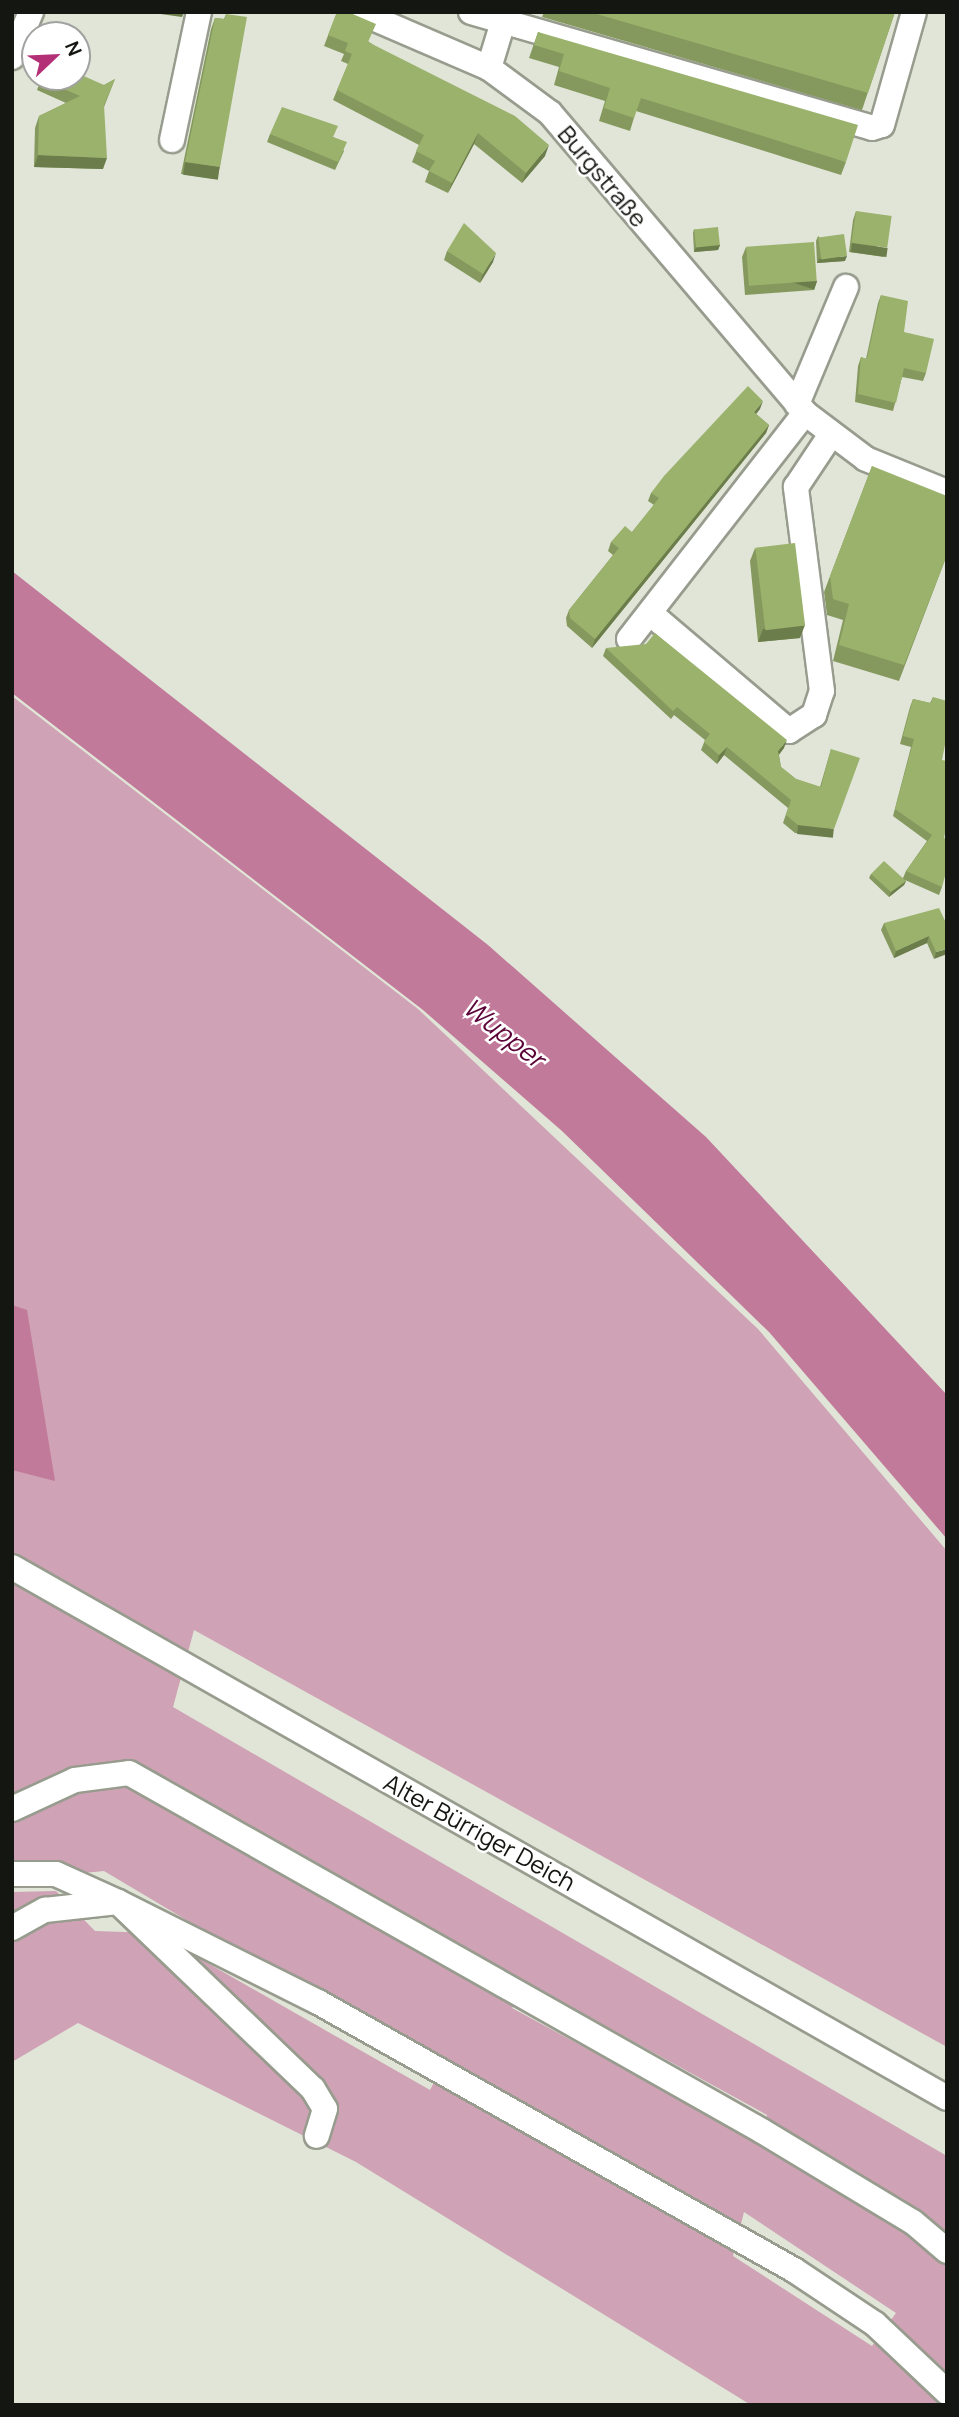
<!DOCTYPE html>
<html>
<head>
<meta charset="utf-8">
<style>
  body { margin:0 }
  #map { position:relative; width:959px; height:2417px; overflow:hidden; background:#e0e5d7; font-family:Manrope,sans-serif }
  div>[style] { position:absolute }
  .green>* { inset:0; background:#cfa2b5 }
  .water>* { inset:0; background:#c17a99 }
  .roads { filter:drop-shadow(2px 0 #979c8e) drop-shadow(-2px 0 #979c8e) drop-shadow(0 2px #979c8e) drop-shadow(0 -2px #979c8e) }
  .minor>* { height:24px; margin:-12px; padding:0 12px; transform-origin:12px; border-radius:12px; background:#fff }
  .wall>* { inset:0; background:#85995e }
  .shaded-wall>* { inset:0; background:#6c7d4c; transform-origin:0 0 }
  .building>* { inset:0; background:#9bb26d; transform-origin:0 0 }
  span { translate:-50% -50%; white-space:nowrap; text-align:center; line-height:1.15; -webkit-text-stroke:5px #fff; paint-order:stroke }
  .street-label { font-size:24px; color:#141611 }
  .water-label { font-size:26px; color:#5b0237; font-style:italic }
  .frame { position:absolute; inset:0; border:14px solid #141611; pointer-events:none }
  .north { position:absolute; left:21px; top:21px; width:70px; height:70px; box-sizing:border-box; background:#fff; border:2px solid #a1a2a0; border-radius:50%; rotate:67deg; font-size:19px; font-weight:700; line-height:28px; text-align:center; color:#141611 }
  .north::after { content:''; display:block; margin:auto; width:24px; height:32px; background:#b32f76; clip-path:polygon(50% 0,100% 100%,50% 72%,0 100%) }
</style>
</head>
<body>
<div id="map">
  <div class="green">
    <i style="clip-path:polygon(evenodd,12px 696px,418px 1009px,758px 1329px,947px 1551px,947px 2047px,194px 1630px,173px 1707px,947px 2156px,947px 2405px,751px 2405px,356px 2162px,78px 2023px,12px 2062px,12px 1892px,56px 1891px,95px 1931px,155px 1933px,430px 2090px,440px 2071px,104px 1871px,12px 1880px,12px 696px,534px 1987px,767px 2115px,761px 2143px,512px 2008px,534px 1987px,12px 696px,744px 2212px,896px 2313px,872px 2346px,733px 2256px,744px 2212px)"></i>
  </div>
  <div class="water">
    <i style="clip-path:polygon(12px 571px,488px 945px,706px 1137px,947px 1395px,947px 1539px,769px 1332px,562px 1131px,423px 1010px,12px 693px)"></i>
    <i style="clip-path:polygon(12px 1305px,27px 1310px,55px 1481px,12px 1470px)"></i>
  </div>
  <div class="roads">
    <div class="minor">
      <i style="left:359px;top:12px;width:142px;rotate:23.3deg"></i>
      <i style="left:489px;top:68px;width:76px;rotate:36.4deg"></i>
      <i style="left:550px;top:113px;width:394px;rotate:49.6deg"></i>
      <i style="left:805px;top:413px;width:76px;rotate:37deg"></i>
      <i style="left:866px;top:459px;width:87px;rotate:22.2deg"></i>
      <i style="left:471px;top:12px;width:417px;rotate:16.1deg"></i>
      <i style="left:872px;top:128px;width:10px;rotate:-17deg"></i>
      <i style="left:882px;top:125px;width:117px;rotate:-74.2deg"></i>
      <i style="left:12px;top:57px;width:49px;rotate:-67.1deg"></i>
      <i style="left:489px;top:68px;width:59px;rotate:-73.1deg"></i>
      <i style="left:172px;top:140px;width:131px;rotate:-78.1deg"></i>
      <i style="left:797px;top:404px;width:127px;rotate:-67.3deg"></i>
      <i style="left:651px;top:614px;width:181px;rotate:40.3deg"></i>
      <i style="left:789px;top:731px;width:30px;rotate:-33deg"></i>
      <i style="left:814px;top:715px;width:25px;rotate:-72deg"></i>
      <i style="left:822px;top:691px;width:206px;rotate:-97.3deg"></i>
      <i style="left:796px;top:487px;width:61px;rotate:-56.3deg"></i>
      <i style="left:629px;top:639px;width:286px;rotate:-52.1deg"></i>
      <i style="left:12px;top:1567px;width:1075px;rotate:29.59deg"></i>
      <i style="left:12px;top:1809px;width:69px;rotate:-24.7deg"></i>
      <i style="left:75px;top:1780px;width:54px;rotate:-7.4deg"></i>
      <i style="left:129px;top:1773px;width:727px;rotate:29.49deg"></i>
      <i style="left:762px;top:2131px;width:176px;rotate:31.1deg"></i>
      <i style="left:913px;top:2222px;width:45px;rotate:40.5deg"></i>
      <i style="left:12px;top:1874px;width:44px"></i>
      <i style="left:56px;top:1874px;width:68px;rotate:24.3deg"></i>
      <i style="left:118px;top:1902px;width:270px;rotate:43.8deg"></i>
      <i style="left:313px;top:2089px;width:23px;rotate:59deg"></i>
      <i style="left:325px;top:2109px;width:28px;rotate:107deg"></i>
      <i style="left:12px;top:1928px;width:38px;rotate:-29deg"></i>
      <i style="left:45px;top:1910px;width:73px;rotate:-6.3deg"></i>
      <i style="left:118px;top:1902px;width:224px;rotate:26.6deg"></i>
      <i style="left:318px;top:2002px;width:546px;rotate:29.38deg"></i>
      <i style="left:794px;top:2270px;width:97px;rotate:33.7deg"></i>
      <i style="left:875px;top:2324px;width:99px;rotate:43.4deg"></i>
    </div>
  </div>
  <div class="wall">
    <i style="clip-path:polygon(337px 12px,369px 42px,545px 156px,522px 183px,474px 144px,448px 193px,425px 182px,429px 171px,412px 162px,419px 145px,333px 100px,348px 64px,341px 61px,344px 54px,324px 46px)"></i>
    <i style="clip-path:polygon(544px 12px,895px 12px,862px 110px,542px 17px)"></i>
    <i style="clip-path:polygon(226px 14px,220px 167px,216px 179px,181px 174px,211px 29px,215px 18px,224px 19px)"></i>
    <i style="clip-path:polygon(538px 32px,846px 162px,841px 175px,636px 111px,630px 131px,599px 121px,605px 101px,554px 85px,559px 67px,529px 58px)"></i>
    <i style="clip-path:polygon(42px 77px,104px 85px,115px 79px,104px 107px,103px 169px,34px 167px,35px 128px,39px 116px,66px 103px,37px 90px)"></i>
    <i style="clip-path:polygon(270px 134px,334px 137px,344px 151px,335px 170px,267px 142px)"></i>
    <i style="clip-path:polygon(856px 211px,884px 257px,849px 252px,853px 220px)"></i>
    <i style="clip-path:polygon(694px 229px,720px 245px,718px 250px,694px 252px,693px 233px)"></i>
    <i style="clip-path:polygon(818px 236px,845px 261px,817px 263px,816px 241px)"></i>
    <i style="clip-path:polygon(746px 247px,817px 281px,814px 290px,745px 295px,742px 257px)"></i>
    <i style="clip-path:polygon(447px 251px,493px 262px,480px 283px,444px 260px)"></i>
    <i style="clip-path:polygon(881px 295px,926px 373px,923px 381px,902px 377px,893px 411px,855px 402px,858px 366px,861px 357px,866px 359px,878px 303px)"></i>
    <i style="clip-path:polygon(760px 409px,756px 414px,769px 425px,766px 433px,592px 648px,567px 626px,566px 618px,569px 610px,613px 555px,608px 551px,611px 542px,632px 532px,654px 505px,648px 501px,651px 493px)"></i>
    <i style="clip-path:polygon(872px 466px,947px 555px,899px 681px,833px 661px,843px 620px,827px 615px,824px 592px)"></i>
    <i style="clip-path:polygon(755px 548px,800px 638px,758px 642px,750px 561px)"></i>
    <i style="clip-path:polygon(606px 648px,784px 748px,779px 755px,781px 767px,796px 779px,820px 787px,831px 749px,831px 837px,795px 833px,783px 823px,788px 808px,724px 755px,717px 764px,701px 750px,705px 740px,674px 715px,671px 719px,603px 656px)"></i>
    <i style="clip-path:polygon(933px 697px,942px 760px,944px 838px,942px 887px,939px 895px,905px 880px,906px 881px,904px 885px,889px 897px,869px 878px,871px 874px,903px 878px,906px 871px,927px 841px,893px 816px,911px 747px,900px 744px,910px 707px,913px 699px,930px 703px)"></i>
    <i style="clip-path:polygon(884px 923px,947px 925px,934px 959px,927px 943px,894px 958px,881px 930px)"></i>
  </div>
  <div class="shaded-wall">
    <i style="clip-path:polygon(146px 12px,184px 12px,182px 17px)"></i>
    <i style="clip-path:polygon(478px 133px,474px 144px,448px 193px,452px 183px)"></i>
    <i style="clip-path:polygon(549px 145px,545px 156px,522px 183px,526px 173px)"></i>
    <i style="clip-path:polygon(38px 155px,107px 158px,103px 169px,34px 167px)"></i>
    <i style="left:185px;top:162px;width:35px;height:13px;rotate:8deg"></i>
    <i style="left:852px;top:243px;width:36px;height:9px;rotate:8deg"></i>
    <i style="clip-path:polygon(720px 245px,718px 250px,694px 252px,696px 247px)"></i>
    <i style="clip-path:polygon(496px 253px,493px 262px,480px 283px,483px 274px)"></i>
    <i style="clip-path:polygon(847px 256px,845px 261px,817px 263px,819px 259px)"></i>
    <i style="left:817px;top:281px;width:9px;height:69px;rotate:108deg"></i>
    <i style="clip-path:polygon(763px 401px,760px 409px,751px 420px,754px 412px)"></i>
    <i style="clip-path:polygon(769px 425px,766px 433px,592px 648px,595px 639px)"></i>
    <i style="clip-path:polygon(805px 625px,800px 638px,758px 642px,763px 629px)"></i>
    <i style="clip-path:polygon(787px 740px,784px 748px,775px 759px,778px 751px)"></i>
    <i style="clip-path:polygon(727px 747px,724px 755px,717px 764px,719px 755px)"></i>
    <i style="left:798px;top:825px;width:36px;height:9px;rotate:6deg"></i>
    <i style="clip-path:polygon(906px 881px,904px 885px,889px 897px,891px 892px)"></i>
    <i style="clip-path:polygon(929px 936px,927px 943px,894px 958px,896px 951px)"></i>
    <i style="clip-path:polygon(947px 949px,947px 954px,934px 959px,936px 952px)"></i>
  </div>
  <div class="building">
    <i style="clip-path:polygon(337px 12px,348px 12px,376px 24px,368px 42px,515px 116px,549px 145px,526px 173px,478px 133px,452px 183px,429px 171px,435px 161px,416px 151px,424px 135px,337px 90px,352px 54px,345px 51px,348px 43px,328px 35px)"></i>
    <i style="clip-path:polygon(590px 12px,895px 12px,868px 93px)"></i>
    <i style="clip-path:polygon(226px 14px,247px 17px,220px 167px,185px 162px,215px 18px,225px 19px)"></i>
    <i style="clip-path:polygon(538px 32px,858px 125px,846px 162px,641px 98px,634px 118px,604px 108px,610px 88px,559px 71px,564px 54px,534px 45px)"></i>
    <i style="clip-path:polygon(77px 73px,104px 85px,115px 79px,104px 105px,107px 158px,38px 155px,39px 116px,80px 96px,41px 79px,42px 77px,77px 77px)"></i>
    <i style="clip-path:polygon(282px 107px,338px 126px,333px 137px,347px 142px,338px 162px,270px 134px)"></i>
    <i style="left:856px;top:211px;width:36px;height:32px;rotate:8deg"></i>
    <i style="clip-path:polygon(464px 223px,496px 253px,483px 274px,447px 251px)"></i>
    <i style="left:718px;top:227px;width:18px;height:24px;rotate:84deg"></i>
    <i style="left:844px;top:234px;width:22px;height:26px;rotate:82deg"></i>
    <i style="left:814px;top:242px;width:39px;height:68px;rotate:86deg"></i>
    <i style="clip-path:polygon(881px 295px,908px 301px,904px 332px,934px 339px,926px 373px,904px 368px,896px 403px,858px 394px,861px 357px,867px 359px)"></i>
    <i style="clip-path:polygon(748px 386px,763px 401px,754px 412px,769px 425px,595px 639px,570px 618px,569px 610px,619px 548px,611px 542px,625px 526px,632px 532px,659px 498px,651px 493px,664px 476px)"></i>
    <i style="clip-path:polygon(872px 466px,947px 496px,947px 555px,904px 665px,839px 645px,849px 604px,833px 599px,830px 576px)"></i>
    <i style="left:795px;top:543px;width:83px;height:40px;rotate:83deg"></i>
    <i style="clip-path:polygon(655px 633px,787px 740px,778px 751px,781px 767px,796px 779px,821px 787px,831px 749px,860px 758px,834px 829px,798px 825px,786px 815px,791px 800px,727px 747px,719px 755px,704px 742px,710px 734px,677px 707px,673px 711px,606px 648px,646px 644px)"></i>
    <i style="clip-path:polygon(933px 697px,947px 701px,947px 735px,942px 760px,947px 761px,947px 823px,944px 838px,947px 839px,947px 869px,942px 887px,906px 871px,932px 835px,895px 809px,914px 739px,903px 736px,913px 699px,931px 703px)"></i>
    <i style="clip-path:polygon(884px 861px,906px 881px,891px 892px,871px 874px)"></i>
    <i style="clip-path:polygon(939px 908px,947px 925px,947px 949px,936px 952px,929px 936px,896px 951px,884px 923px)"></i>
  </div>
  <div class="street-label">
    <span style="left:603px;top:176px;rotate:50deg">Burgstraße</span>
    <span style="left:480px;top:1832px;rotate:29deg">Alter Bürriger Deich</span>
  </div>
  <div class="water-label">
    <span style="left:504px;top:1033px;rotate:38deg">Wupper</span>
  </div>
  <div class="frame"></div>
  <div class="north">N</div>
</div>
</body>
</html>
